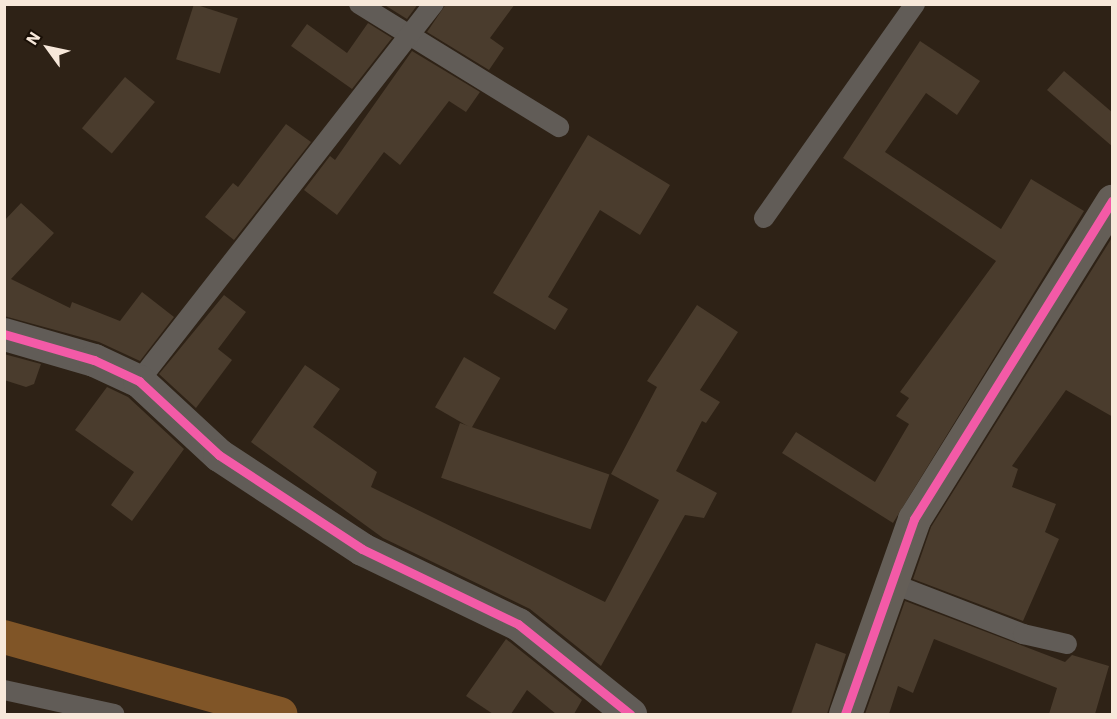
<!DOCTYPE html>
<html>
<head>
<meta charset="utf-8">
<style>
  body { margin:0 }
  #map { position:relative; width:1117px; height:719px; overflow:hidden; background:#2e2216; font-family:"IBM Plex Sans",sans-serif }
  div>[style] { position:absolute }
  .canal>* { height:34px; margin:-17px; padding:0 17px; transform-origin:17px; border-radius:17px; background:#805527 }
  .building>* { inset:0; background:#4a3c2d; transform-origin:0 0 }
  .lane>* { height:20px; margin:-10px; padding:0 10px; transform-origin:10px; border-radius:10px; background:#615c57 }
  .street>* { height:33px; margin:-16.5px; padding:0 16.5px; transform-origin:16.5px; border-radius:16.5px; background:#615c57 }
  .secondary>* { height:33px; margin:-16.5px; padding:0 16.5px; transform-origin:16.5px; border-radius:16.5px; background:#645e57 }
  .cycleway>* { height:9px; margin:-4.5px; padding:0 4.5px; transform-origin:4.5px; border-radius:4.5px; background:#f35aa7 }
  span { translate:-50% -50%; white-space:nowrap; text-align:center; line-height:1.15; -webkit-text-stroke:4.5px #190f06; paint-order:stroke }
  .frame { position:absolute; inset:0; border:6px solid #f7e8da; pointer-events:none }
  .north { position:absolute; left:18px; top:18px; width:60px; height:60px; -webkit-text-stroke:4px #190f06; paint-order:stroke; rotate:303deg; font-size:16px; font-weight:700; line-height:24px; text-align:center; color:#f7e8da }
  .north::after { content:''; display:block; margin:auto; width:21px; height:27px; background:#f7e8da; clip-path:polygon(50% 0,100% 100%,50% 72%,0 100%) }
</style>
</head>
<body>
<div id="map">
  <div class="canal">
    <i style="left:4px;top:637px;width:287px;rotate:15.6deg"></i>
  </div>
  <div class="building">
    <i style="left:194px;top:4px;width:46px;height:58px;rotate:18deg"></i>
    <i style="clip-path:polygon(383px 4px,418px 4px,407px 19px)"></i>
    <i style="clip-path:polygon(446px 4px,515px 4px,490px 38px,504px 48px,489px 70px,427px 32px)"></i>
    <i style="clip-path:polygon(368px 23px,392px 38px,352px 89px,291px 46px,307px 24px,347px 53px)"></i>
    <i style="clip-path:polygon(920px 41px,980px 81px,957px 115px,926px 93px,885px 152px,1001px 229px,1031px 179px,1084px 211px,893px 523px,782px 453px,796px 432px,875px 482px,909px 424px,896px 416px,909px 398px,900px 392px,996px 261px,843px 158px)"></i>
    <i style="clip-path:polygon(412px 51px,480px 92px,466px 112px,449px 101px,400px 165px,384px 152px,337px 215px,304px 190px,330px 156px,335px 160px)"></i>
    <i style="clip-path:polygon(1064px 71px,1113px 113px,1113px 147px,1047px 90px)"></i>
    <i style="left:125px;top:77px;width:39px;height:67px;rotate:40deg"></i>
    <i style="clip-path:polygon(286px 124px,311px 142px,234px 240px,205px 217px,233px 183px,238px 187px)"></i>
    <i style="clip-path:polygon(588px 135px,670px 185px,640px 235px,600px 210px,548px 297px,568px 309px,555px 330px,493px 293px)"></i>
    <i style="clip-path:polygon(21px 203px,54px 233px,11px 279px,70px 308px,72px 302px,120px 321px,142px 292px,174px 317px,140px 361px,99px 342px,4px 316px,4px 221px)"></i>
    <i style="clip-path:polygon(1113px 236px,1113px 417px,1066px 390px,1012px 466px,1018px 469px,1012px 487px,1056px 504px,1045px 532px,1059px 539px,1023px 621px,913px 579px,931px 527px)"></i>
    <i style="clip-path:polygon(224px 295px,246px 312px,218px 349px,232px 360px,196px 408px,159px 374px)"></i>
    <i style="clip-path:polygon(697px 305px,738px 332px,700px 390px,720px 402px,706px 423px,702px 421px,676px 471px,717px 493px,704px 518px,685px 515px,601px 666px,530px 609px,383px 538px,251px 442px,305px 365px,340px 389px,313px 427px,377px 472px,371px 487px,605px 602px,659px 500px,611px 474px,657px 387px,647px 381px)"></i>
    <i style="clip-path:polygon(4px 354px,41px 364px,34px 384px,26px 387px,4px 380px)"></i>
    <i style="left:464px;top:357px;width:42px;height:58px;rotate:30deg"></i>
    <i style="clip-path:polygon(107px 387px,128px 397px,184px 449px,132px 521px,111px 505px,134px 472px,75px 430px)"></i>
    <i style="left:460px;top:423px;width:158px;height:58px;rotate:19deg"></i>
    <i style="clip-path:polygon(905px 601px,1065px 662px,1072px 655px,1109px 666px,1095px 714px,1049px 714px,1057px 688px,934px 639px,913px 693px,898px 686px,889px 714px,865px 714px)"></i>
    <i style="clip-path:polygon(506px 639px,582px 700px,574px 714px,556px 714px,527px 690px,511px 714px,493px 714px,466px 696px)"></i>
    <i style="clip-path:polygon(816px 643px,846px 654px,827px 714px,791px 714px)"></i>
  </div>
  <div class="lane">
    <i style="left:359px;top:4px;width:235px;rotate:31.6deg"></i>
    <i style="left:764px;top:218px;width:262px;rotate:-54.8deg"></i>
    <i style="left:139px;top:381px;width:479px;rotate:-52deg"></i>
    <i style="left:891px;top:583px;width:142px;rotate:21.1deg"></i>
    <i style="left:1023px;top:634px;width:45px;rotate:12.8deg"></i>
    <i style="left:4px;top:690px;width:113px;rotate:12.3deg"></i>
  </div>
  <div class="street">
    <i style="left:4px;top:334px;width:94px;rotate:16.1deg"></i>
    <i style="left:94px;top:360px;width:50px;rotate:25deg"></i>
    <i style="left:139px;top:381px;width:109px;rotate:42.8deg"></i>
    <i style="left:219px;top:455px;width:171px;rotate:33.3deg"></i>
    <i style="left:362px;top:549px;width:173px;rotate:25.7deg"></i>
    <i style="left:518px;top:624px;width:144px;rotate:38.8deg"></i>
  </div>
  <div class="secondary">
    <i style="left:845px;top:714px;width:207px;rotate:-70.5deg"></i>
    <i style="left:914px;top:519px;width:375px;rotate:-58.1deg"></i>
  </div>
  <div class="cycleway">
    <i style="left:4px;top:334px;width:94px;rotate:16.1deg"></i>
    <i style="left:94px;top:360px;width:50px;rotate:25deg"></i>
    <i style="left:139px;top:381px;width:109px;rotate:42.8deg"></i>
    <i style="left:219px;top:455px;width:171px;rotate:33.3deg"></i>
    <i style="left:362px;top:549px;width:173px;rotate:25.7deg"></i>
    <i style="left:518px;top:624px;width:144px;rotate:38.8deg"></i>
    <i style="left:845px;top:714px;width:207px;rotate:-70.5deg"></i>
    <i style="left:914px;top:519px;width:375px;rotate:-58.1deg"></i>
  </div>
  <div class="frame"></div>
  <div class="north">N</div>
</div>
</body>
</html>
